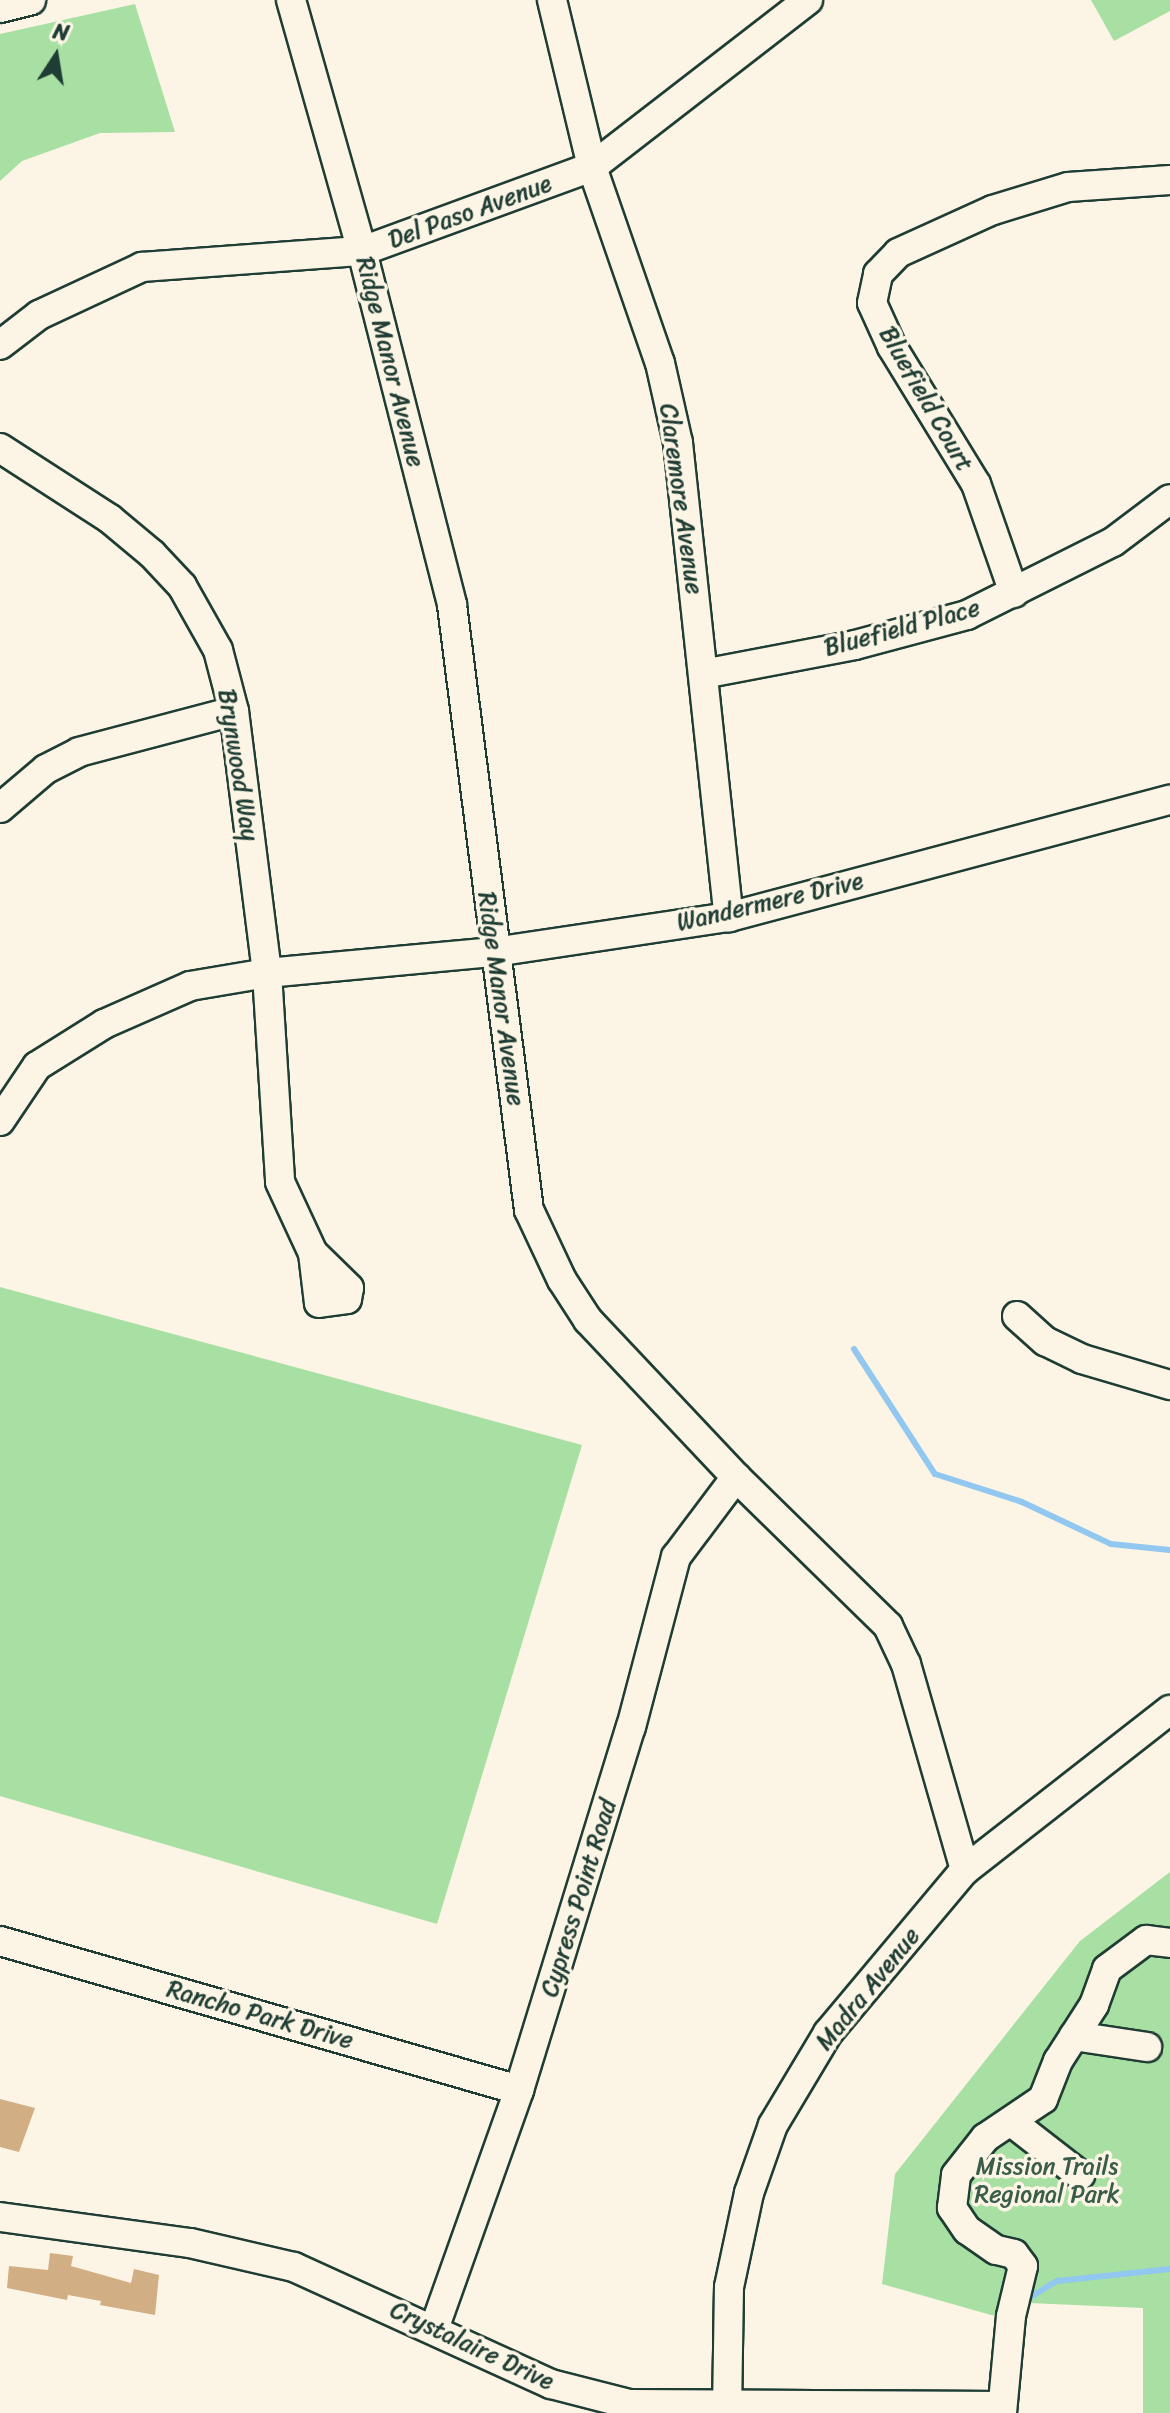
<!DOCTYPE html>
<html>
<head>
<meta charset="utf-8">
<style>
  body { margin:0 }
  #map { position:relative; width:1170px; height:2413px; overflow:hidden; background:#fcf5e5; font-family:Sriracha,sans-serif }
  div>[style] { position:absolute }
  .green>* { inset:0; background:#a8dfa3 }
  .stream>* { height:6px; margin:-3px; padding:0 3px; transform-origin:3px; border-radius:3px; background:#92c7f0 }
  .building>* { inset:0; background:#d1ae84 }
  .roads { filter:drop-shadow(2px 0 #1f3d34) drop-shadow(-2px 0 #1f3d34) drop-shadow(0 2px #1f3d34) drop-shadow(0 -2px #1f3d34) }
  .minor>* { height:28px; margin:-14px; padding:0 14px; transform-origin:14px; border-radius:14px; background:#fcf5e5 }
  span { translate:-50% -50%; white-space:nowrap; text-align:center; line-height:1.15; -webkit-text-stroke:7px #fcf5e5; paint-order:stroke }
  .street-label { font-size:24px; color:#1f3d34 }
  .park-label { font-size:24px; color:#3a5d4a }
  .north { position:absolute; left:16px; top:16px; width:80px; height:80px; -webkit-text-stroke:6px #fcf5e5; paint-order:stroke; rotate:12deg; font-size:22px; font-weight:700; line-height:32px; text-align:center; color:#1f3d34 }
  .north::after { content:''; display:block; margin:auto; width:28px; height:36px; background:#1f3d34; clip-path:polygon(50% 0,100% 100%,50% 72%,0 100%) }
</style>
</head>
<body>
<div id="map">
  <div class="green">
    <i style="clip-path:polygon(1091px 0,1170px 0,1170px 11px,1114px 41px)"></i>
    <i style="clip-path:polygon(135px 4px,175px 132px,100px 133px,22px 161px,0 181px,0 34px)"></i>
    <i style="clip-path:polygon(0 1287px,582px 1445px,437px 1924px,0 1796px)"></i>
    <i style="clip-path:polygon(1170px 1872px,1170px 2413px,1143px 2413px,1143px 2308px,1029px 2303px,1019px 2318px,991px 2315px,882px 2284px,895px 2174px,1080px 1941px)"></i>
  </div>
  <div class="stream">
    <i style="left:854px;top:1349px;width:149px;rotate:57.1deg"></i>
    <i style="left:935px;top:1474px;width:91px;rotate:17.8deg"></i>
    <i style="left:1022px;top:1502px;width:98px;rotate:25.3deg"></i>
    <i style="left:1111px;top:1544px;width:59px;rotate:5.8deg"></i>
    <i style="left:1026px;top:2300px;width:36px;rotate:-32deg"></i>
    <i style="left:1057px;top:2281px;width:114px;rotate:-6.1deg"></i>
  </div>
  <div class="building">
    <i style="clip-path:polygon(0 2099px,35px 2108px,19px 2152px,0 2147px)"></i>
    <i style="clip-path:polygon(50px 2253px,73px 2256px,71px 2266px,131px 2283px,134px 2269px,159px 2275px,155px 2315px,100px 2305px,101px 2301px,68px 2295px,67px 2300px,7px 2288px,9px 2266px,48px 2270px)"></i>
  </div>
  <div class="roads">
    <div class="minor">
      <i style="left:291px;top:0;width:261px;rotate:74.2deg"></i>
      <i style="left:362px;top:251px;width:365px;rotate:75.7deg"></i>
      <i style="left:452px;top:605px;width:610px;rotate:82.75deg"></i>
      <i style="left:529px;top:1210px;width:77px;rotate:64.8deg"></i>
      <i style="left:562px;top:1280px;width:48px;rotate:57deg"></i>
      <i style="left:588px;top:1320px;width:216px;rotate:46.7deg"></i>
      <i style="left:736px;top:1477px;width:213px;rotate:44.4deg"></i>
      <i style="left:888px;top:1626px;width:42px;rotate:64.7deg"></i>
      <i style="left:906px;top:1664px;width:214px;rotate:74deg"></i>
      <i style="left:552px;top:0;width:172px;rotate:76.5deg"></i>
      <i style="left:592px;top:167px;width:207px;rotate:70.9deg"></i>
      <i style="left:660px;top:363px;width:82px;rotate:77.3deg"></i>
      <i style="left:678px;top:443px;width:477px;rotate:83.9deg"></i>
      <i style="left:0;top:8px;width:32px;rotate:-14deg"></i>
      <i style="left:0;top:345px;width:49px;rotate:-37.6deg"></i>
      <i style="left:39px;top:315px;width:114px;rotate:-25deg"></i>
      <i style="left:142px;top:267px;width:221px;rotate:-4.2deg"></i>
      <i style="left:362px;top:251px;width:245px;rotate:-20.1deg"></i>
      <i style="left:592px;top:167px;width:273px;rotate:-37.7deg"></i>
      <i style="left:0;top:448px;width:131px;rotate:32.8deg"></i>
      <i style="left:110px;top:519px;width:55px;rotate:39.8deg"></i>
      <i style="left:152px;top:554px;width:44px;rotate:46.8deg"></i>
      <i style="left:182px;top:586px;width:73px;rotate:60.6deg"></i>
      <i style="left:218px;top:650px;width:63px;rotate:75.3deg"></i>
      <i style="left:234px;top:711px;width:264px;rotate:82.8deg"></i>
      <i style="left:267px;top:973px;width:209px;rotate:86.4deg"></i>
      <i style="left:280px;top:1182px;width:78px;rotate:65.1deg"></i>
      <i style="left:313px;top:1253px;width:50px;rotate:83.2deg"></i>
      <i style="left:319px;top:1303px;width:28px;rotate:-8deg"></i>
      <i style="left:347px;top:1299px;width:11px;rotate:-80deg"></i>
      <i style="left:349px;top:1288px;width:50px;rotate:-135.8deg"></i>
      <i style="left:1014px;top:593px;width:115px;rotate:-109.2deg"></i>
      <i style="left:976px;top:484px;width:161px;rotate:-121.5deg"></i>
      <i style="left:892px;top:347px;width:48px;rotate:-114.4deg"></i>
      <i style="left:872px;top:303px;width:30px;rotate:-78deg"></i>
      <i style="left:878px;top:274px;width:29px;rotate:-46deg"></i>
      <i style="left:898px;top:253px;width:104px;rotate:-24.4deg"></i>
      <i style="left:993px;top:210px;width:78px;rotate:-17deg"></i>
      <i style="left:1068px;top:187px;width:102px;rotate:-3.9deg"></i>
      <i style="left:703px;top:674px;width:155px;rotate:-10.8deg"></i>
      <i style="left:855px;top:645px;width:116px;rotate:-15deg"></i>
      <i style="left:967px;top:615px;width:163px;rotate:-26.6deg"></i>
      <i style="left:1113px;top:542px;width:71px;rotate:-37deg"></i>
      <i style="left:0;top:808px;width:60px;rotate:-40.3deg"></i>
      <i style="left:46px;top:769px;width:37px;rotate:-27deg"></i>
      <i style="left:79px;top:752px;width:160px;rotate:-14.8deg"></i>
      <i style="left:0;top:1121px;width:66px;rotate:-56.1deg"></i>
      <i style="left:37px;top:1066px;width:79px;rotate:-32.1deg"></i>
      <i style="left:104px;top:1024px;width:94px;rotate:-23.8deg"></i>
      <i style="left:190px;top:986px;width:78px;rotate:-9.6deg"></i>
      <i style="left:267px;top:973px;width:228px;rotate:-5.3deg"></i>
      <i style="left:494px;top:952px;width:238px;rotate:-8.5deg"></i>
      <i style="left:729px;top:917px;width:456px;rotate:-14.9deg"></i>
      <i style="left:1017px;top:1316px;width:38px;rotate:42deg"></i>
      <i style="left:1045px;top:1341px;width:41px;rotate:25.9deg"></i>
      <i style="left:1082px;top:1359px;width:92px;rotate:16.5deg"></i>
      <i style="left:0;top:1941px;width:540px;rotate:16.02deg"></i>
      <i style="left:1074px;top:2036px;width:74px;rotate:8.6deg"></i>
      <i style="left:1013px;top:2123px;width:85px;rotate:37.8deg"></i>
      <i style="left:0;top:2217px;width:192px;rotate:7.8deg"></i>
      <i style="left:190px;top:2243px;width:107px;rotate:13deg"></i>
      <i style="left:294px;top:2267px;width:282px;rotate:24.5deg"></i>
      <i style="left:551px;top:2384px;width:81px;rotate:14.4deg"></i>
      <i style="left:629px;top:2404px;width:373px;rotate:0.3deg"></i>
      <i style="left:434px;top:2329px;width:254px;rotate:-70.4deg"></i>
      <i style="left:519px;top:2090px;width:380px;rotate:-72.9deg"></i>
      <i style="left:631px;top:1727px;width:176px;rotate:-75.2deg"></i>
      <i style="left:676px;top:1557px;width:100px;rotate:-53.1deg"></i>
      <i style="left:727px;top:2413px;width:126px;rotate:-89.1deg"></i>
      <i style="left:729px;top:2287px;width:96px;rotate:-78deg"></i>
      <i style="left:749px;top:2193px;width:72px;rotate:-70.6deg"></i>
      <i style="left:773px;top:2125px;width:107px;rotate:-59.1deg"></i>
      <i style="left:828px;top:2033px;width:213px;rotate:-50deg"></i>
      <i style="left:965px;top:1870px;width:260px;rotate:-38deg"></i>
      <i style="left:1002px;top:2413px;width:97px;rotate:-84.7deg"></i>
      <i style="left:1011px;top:2316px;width:51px;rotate:-76.5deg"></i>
      <i style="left:1023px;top:2266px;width:15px;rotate:-127deg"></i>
      <i style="left:1014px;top:2254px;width:18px;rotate:-167deg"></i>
      <i style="left:996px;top:2250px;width:35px;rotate:-145deg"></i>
      <i style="left:967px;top:2230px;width:27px;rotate:-124deg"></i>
      <i style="left:952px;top:2208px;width:33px;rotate:-83deg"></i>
      <i style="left:956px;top:2175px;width:47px;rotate:-51.9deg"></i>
      <i style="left:985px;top:2138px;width:70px;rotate:-33.9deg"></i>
      <i style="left:1043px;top:2099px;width:41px;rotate:-68.5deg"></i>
      <i style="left:1058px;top:2061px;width:67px;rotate:-57.3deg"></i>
      <i style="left:1094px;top:2005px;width:38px;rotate:-70deg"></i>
      <i style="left:1107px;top:1969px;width:49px;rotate:-36.6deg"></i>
      <i style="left:1146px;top:1940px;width:24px;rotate:7deg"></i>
    </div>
  </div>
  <div class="street-label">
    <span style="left:470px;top:212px;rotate:-20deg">Del Paso Avenue</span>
    <span style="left:390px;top:362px;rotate:76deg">Ridge Manor Avenue</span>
    <span style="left:926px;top:399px;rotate:60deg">Bluefield Court</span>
    <span style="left:681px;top:499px;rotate:82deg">Claremore Avenue</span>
    <span style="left:902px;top:628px;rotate:-15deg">Bluefield Place</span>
    <span style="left:238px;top:765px;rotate:81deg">Brynwood Way</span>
    <span style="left:770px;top:902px;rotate:-13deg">Wandermere Drive</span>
    <span style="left:501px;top:999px;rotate:82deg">Ridge Manor Avenue</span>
    <span style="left:579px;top:1898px;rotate:-73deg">Cypress Point Road</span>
    <span style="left:868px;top:1989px;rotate:-51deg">Madra Avenue</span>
    <span style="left:260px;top:2015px;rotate:16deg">Rancho Park Drive</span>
    <span style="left:472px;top:2346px;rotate:25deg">Crystalaire Drive</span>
  </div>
  <div class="park-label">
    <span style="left:1047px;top:2181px">Mission Trails<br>Regional Park</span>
  </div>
  <div class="north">N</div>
</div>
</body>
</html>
